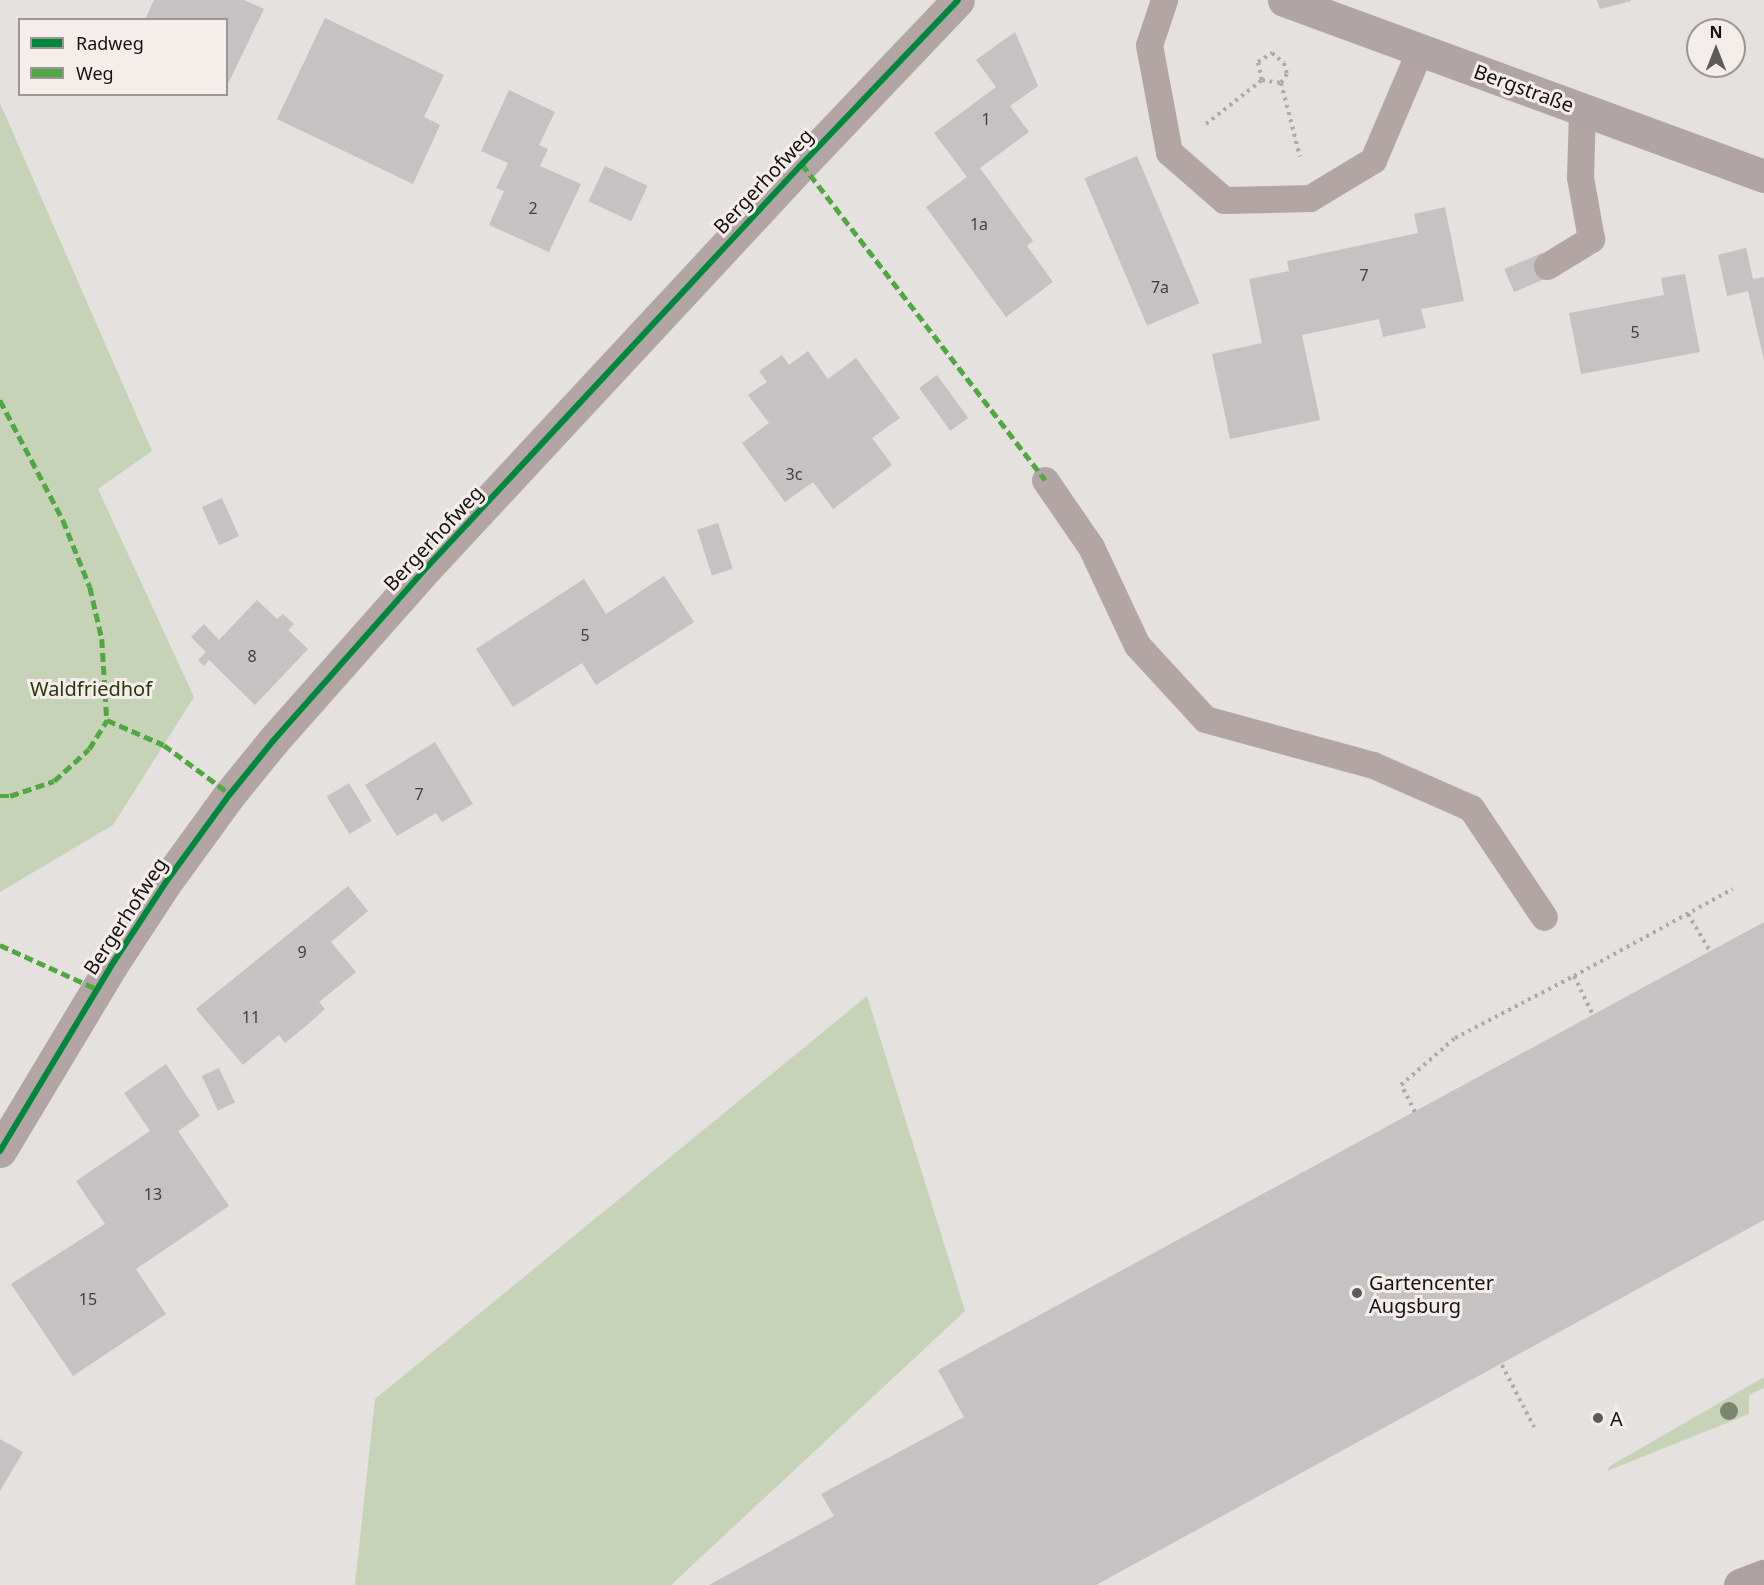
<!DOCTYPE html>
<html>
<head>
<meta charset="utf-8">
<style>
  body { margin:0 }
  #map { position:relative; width:1764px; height:1585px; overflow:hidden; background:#e4e1df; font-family:"Noto Sans",sans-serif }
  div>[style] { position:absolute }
  .green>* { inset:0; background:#c7d3b7 }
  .building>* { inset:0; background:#c4c2c2; transform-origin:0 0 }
  .path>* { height:4px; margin-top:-2px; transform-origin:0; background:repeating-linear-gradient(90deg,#b1a8a8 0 3px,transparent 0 7.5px) }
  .service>* { height:27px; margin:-13.5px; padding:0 13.5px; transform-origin:13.5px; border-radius:13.5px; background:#b4a5a5 }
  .minor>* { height:33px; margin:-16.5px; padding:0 16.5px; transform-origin:16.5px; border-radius:16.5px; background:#b4a5a5 }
  .secondary>* { height:33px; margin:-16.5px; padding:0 16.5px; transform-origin:16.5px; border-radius:16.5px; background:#b1a4a4 }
  .motorway>* { height:33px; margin:-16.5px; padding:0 16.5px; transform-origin:16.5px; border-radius:16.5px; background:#ada0a0 }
  .quiet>* { height:4.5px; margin-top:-2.25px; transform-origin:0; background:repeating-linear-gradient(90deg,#51a842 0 9px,transparent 0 13.5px) }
  .cycleway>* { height:6px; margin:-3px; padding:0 3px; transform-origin:3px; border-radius:3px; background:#00873e }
  .trees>* { width:18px; height:18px; margin:-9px; border-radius:50%; background:#7d856c }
  .dots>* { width:16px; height:16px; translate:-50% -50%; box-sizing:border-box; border:3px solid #f5ede9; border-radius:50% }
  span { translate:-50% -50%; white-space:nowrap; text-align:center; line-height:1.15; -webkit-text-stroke:6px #f5ede9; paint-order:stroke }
  .number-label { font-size:16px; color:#413f3e }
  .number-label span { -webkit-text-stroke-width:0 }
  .street-label { font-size:20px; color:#151312 }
  .park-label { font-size:20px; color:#28390e }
  .poi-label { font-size:20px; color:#151312 }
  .left { translate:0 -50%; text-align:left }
  .legend { position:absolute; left:18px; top:18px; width:210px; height:78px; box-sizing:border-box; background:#f5ede9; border:2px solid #9b9693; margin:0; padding:8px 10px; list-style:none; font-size:18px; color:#151312 }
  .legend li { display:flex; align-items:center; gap:12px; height:30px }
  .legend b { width:30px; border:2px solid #9b9693 }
  .north { position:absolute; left:1686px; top:18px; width:60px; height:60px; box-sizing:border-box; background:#f5ede9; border:2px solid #9b9693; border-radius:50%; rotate:0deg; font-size:16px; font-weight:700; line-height:24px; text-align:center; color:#151312 }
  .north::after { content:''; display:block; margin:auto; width:21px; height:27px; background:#5d5b5a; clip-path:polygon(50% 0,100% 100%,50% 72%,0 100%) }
</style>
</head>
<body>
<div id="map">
  <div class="green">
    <i style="clip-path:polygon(0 103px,152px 451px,98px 489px,194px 697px,113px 825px,0 892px)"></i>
    <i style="clip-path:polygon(867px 996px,965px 1311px,671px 1585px,355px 1585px,375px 1399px)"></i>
    <i style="clip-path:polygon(1764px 1377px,1764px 1388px,1749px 1395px,1749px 1414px,1607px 1471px,1610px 1466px)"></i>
  </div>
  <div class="building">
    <i style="clip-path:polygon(154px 0,244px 0,264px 9px,226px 88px,226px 20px,145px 20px)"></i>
    <i style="clip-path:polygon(1597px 0,1631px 0,1631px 1px,1600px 9px)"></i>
    <i style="clip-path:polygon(325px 18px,444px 75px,424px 117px,440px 125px,413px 184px,277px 119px)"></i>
    <i style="clip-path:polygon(1015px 32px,1038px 86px,1010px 106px,1029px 132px,980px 168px,1033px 241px,1027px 246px,1053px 282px,1006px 317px,926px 207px,967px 177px,934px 133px,996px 87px,976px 60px)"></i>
    <i style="clip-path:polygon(509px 90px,555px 112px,539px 145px,548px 149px,540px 166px,581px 184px,549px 252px,489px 225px,504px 191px,496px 188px,508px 163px,481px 151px)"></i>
    <i style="left:1137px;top:156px;width:160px;height:57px;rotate:67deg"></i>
    <i style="left:605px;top:166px;width:47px;height:39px;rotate:25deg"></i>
    <i style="clip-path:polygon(1445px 207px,1464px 301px,1421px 309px,1426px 328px,1383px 337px,1379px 319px,1302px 335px,1320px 420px,1230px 439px,1212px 354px,1262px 343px,1249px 279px,1289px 271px,1287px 261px,1418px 233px,1414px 214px)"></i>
    <i style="clip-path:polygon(1746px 248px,1753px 279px,1764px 277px,1764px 360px,1748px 291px,1727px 296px,1718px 255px)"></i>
    <i style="left:1542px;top:253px;width:25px;height:41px;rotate:67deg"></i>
    <i style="clip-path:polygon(1685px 274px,1700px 352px,1581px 374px,1569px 313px,1664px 295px,1661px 278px)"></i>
    <i style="clip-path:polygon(808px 351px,828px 379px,856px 358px,900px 418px,872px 438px,892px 465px,833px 509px,813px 482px,785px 502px,742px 443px,769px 423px,748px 395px,767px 382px,759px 371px,782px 355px,789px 365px)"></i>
    <i style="left:937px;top:375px;width:53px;height:22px;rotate:54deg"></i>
    <i style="left:222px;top:498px;width:42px;height:22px;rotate:66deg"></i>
    <i style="left:718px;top:523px;width:48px;height:22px;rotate:72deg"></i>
    <i style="clip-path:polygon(664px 576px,694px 622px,596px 685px,582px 663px,513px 707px,476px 649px,584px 579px,606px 614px)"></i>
    <i style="clip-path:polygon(257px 600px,277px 619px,283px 614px,294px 624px,288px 630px,308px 649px,255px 705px,209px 660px,204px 666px,198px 660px,206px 652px,191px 637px,204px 624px,219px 640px)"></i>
    <i style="clip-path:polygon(435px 742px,473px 804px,442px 822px,436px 813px,397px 836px,365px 785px)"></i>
    <i style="left:349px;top:783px;width:44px;height:26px;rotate:59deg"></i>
    <i style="clip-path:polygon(348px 886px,368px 911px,331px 942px,356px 972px,319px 1002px,325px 1009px,306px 1026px,285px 1043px,279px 1035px,243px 1065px,196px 1009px)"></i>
    <i style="clip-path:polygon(1764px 922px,1764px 1220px,1096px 1585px,709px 1585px,834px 1516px,821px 1494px,964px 1417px,938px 1370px)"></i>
    <i style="clip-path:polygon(166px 1064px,200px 1116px,178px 1131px,229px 1206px,136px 1269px,166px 1314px,73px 1376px,11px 1284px,105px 1224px,76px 1181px,150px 1131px,124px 1093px)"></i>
    <i style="left:219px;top:1068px;width:38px;height:19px;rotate:65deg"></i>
    <i style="clip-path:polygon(0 1439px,23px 1452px,0 1491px)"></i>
  </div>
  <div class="path">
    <i style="left:1262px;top:80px;width:18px;rotate:-103deg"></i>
    <i style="left:1258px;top:62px;width:17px;rotate:-33deg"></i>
    <i style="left:1272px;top:53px;width:16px;rotate:40deg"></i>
    <i style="left:1284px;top:63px;width:11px;rotate:75deg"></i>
    <i style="left:1287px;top:74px;width:11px;rotate:124deg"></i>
    <i style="left:1206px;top:124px;width:71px;rotate:-38.2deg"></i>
    <i style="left:1262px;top:80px;width:19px;rotate:9deg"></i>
    <i style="left:1281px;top:83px;width:76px;rotate:75.6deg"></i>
    <i style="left:1688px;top:914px;width:43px;rotate:59.3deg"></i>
    <i style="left:1574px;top:976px;width:181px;rotate:-28.7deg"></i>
    <i style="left:1415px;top:1112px;width:30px;rotate:-117deg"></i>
    <i style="left:1401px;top:1085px;width:72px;rotate:-41deg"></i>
    <i style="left:1455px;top:1038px;width:134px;rotate:-27.5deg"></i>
    <i style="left:1574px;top:976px;width:43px;rotate:64deg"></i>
    <i style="left:1502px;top:1365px;width:70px;rotate:62.7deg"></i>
  </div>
  <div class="service">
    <i style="left:1164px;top:0;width:47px;rotate:108.4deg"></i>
    <i style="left:1149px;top:45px;width:109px;rotate:79.4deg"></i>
    <i style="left:1169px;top:152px;width:73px;rotate:41.1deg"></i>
    <i style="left:1224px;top:200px;width:86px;rotate:-1.3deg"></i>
    <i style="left:1310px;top:198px;width:74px;rotate:-31.1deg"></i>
    <i style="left:1373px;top:160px;width:120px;rotate:-66.9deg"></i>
    <i style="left:1547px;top:266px;width:52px;rotate:-31.5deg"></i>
    <i style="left:1591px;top:239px;width:63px;rotate:-100.1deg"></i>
    <i style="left:1580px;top:177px;width:68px;rotate:-88.3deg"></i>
    <i style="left:1045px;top:480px;width:81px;rotate:55.5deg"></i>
    <i style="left:1091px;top:547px;width:108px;rotate:64.9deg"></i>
    <i style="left:1137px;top:645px;width:100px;rotate:47.4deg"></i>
    <i style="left:1205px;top:719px;width:174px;rotate:15.3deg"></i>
    <i style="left:1373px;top:765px;width:107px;rotate:23.7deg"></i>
    <i style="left:1471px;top:808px;width:131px;rotate:56.2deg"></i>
  </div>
  <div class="minor">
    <i style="left:0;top:1151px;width:216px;rotate:-59deg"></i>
    <i style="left:111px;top:966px;width:100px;rotate:-56.8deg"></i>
    <i style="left:166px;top:882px;width:109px;rotate:-54deg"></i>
    <i style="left:230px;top:794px;width:68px;rotate:-50.9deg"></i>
    <i style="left:273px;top:741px;width:234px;rotate:-48.5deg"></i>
    <i style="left:428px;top:566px;width:549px;rotate:-47.07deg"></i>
    <i style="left:802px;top:164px;width:226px;rotate:-46.4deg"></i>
  </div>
  <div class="secondary">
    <i style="left:1284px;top:0;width:511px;rotate:20.14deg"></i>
  </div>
  <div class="motorway">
    <i style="left:1740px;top:1585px;width:26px;rotate:-21deg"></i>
  </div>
  <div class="quiet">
    <i style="left:802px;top:164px;width:399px;rotate:52.4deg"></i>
    <i style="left:0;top:400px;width:136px;rotate:62.3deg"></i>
    <i style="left:63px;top:520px;width:72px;rotate:68.1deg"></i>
    <i style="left:90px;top:587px;width:53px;rotate:77deg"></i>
    <i style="left:102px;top:639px;width:81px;rotate:86.5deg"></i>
    <i style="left:107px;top:720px;width:62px;rotate:23.7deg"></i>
    <i style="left:164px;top:745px;width:82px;rotate:36.6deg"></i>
    <i style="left:0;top:796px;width:10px"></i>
    <i style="left:10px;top:796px;width:46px;rotate:-18.8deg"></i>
    <i style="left:54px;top:781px;width:47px;rotate:-42.4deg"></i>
    <i style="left:89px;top:749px;width:34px;rotate:-58deg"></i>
    <i style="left:0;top:945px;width:107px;rotate:24.4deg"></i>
  </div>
  <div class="cycleway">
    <i style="left:0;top:1151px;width:216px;rotate:-59deg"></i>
    <i style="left:111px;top:966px;width:100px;rotate:-56.8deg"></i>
    <i style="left:166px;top:882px;width:109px;rotate:-54deg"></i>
    <i style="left:230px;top:794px;width:68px;rotate:-50.9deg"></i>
    <i style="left:273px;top:741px;width:234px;rotate:-48.5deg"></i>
    <i style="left:428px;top:566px;width:549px;rotate:-47.07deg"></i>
    <i style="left:802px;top:164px;width:226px;rotate:-46.4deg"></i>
  </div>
  <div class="trees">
    <i style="left:1729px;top:1411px"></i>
  </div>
  <div class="dots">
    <i style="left:1357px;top:1293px;background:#5d5b5a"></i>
    <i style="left:1598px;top:1418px;background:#5d5b5a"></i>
  </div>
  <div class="number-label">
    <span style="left:986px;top:119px">1</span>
    <span style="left:533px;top:208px">2</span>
    <span style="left:979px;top:224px">1a</span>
    <span style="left:1364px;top:275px">7</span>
    <span style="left:1160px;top:287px">7a</span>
    <span style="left:1635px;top:332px">5</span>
    <span style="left:794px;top:474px">3c</span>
    <span style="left:585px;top:635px">5</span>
    <span style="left:252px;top:656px">8</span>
    <span style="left:419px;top:794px">7</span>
    <span style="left:302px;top:952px">9</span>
    <span style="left:251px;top:1017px">11</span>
    <span style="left:153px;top:1194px">13</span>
    <span style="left:88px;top:1299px">15</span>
  </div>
  <div class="street-label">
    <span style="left:1524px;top:88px;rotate:20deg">Bergstraße</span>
    <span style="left:763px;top:181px;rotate:-47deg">Bergerhofweg</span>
    <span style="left:433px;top:538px;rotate:-47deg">Bergerhofweg</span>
    <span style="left:125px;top:916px;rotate:-57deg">Bergerhofweg</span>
  </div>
  <div class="park-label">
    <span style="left:91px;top:688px">Waldfriedhof</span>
  </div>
  <div class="poi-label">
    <span class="left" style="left:1369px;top:1294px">Gartencenter<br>Augsburg</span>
    <span class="left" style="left:1610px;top:1418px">A</span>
  </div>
  <ul class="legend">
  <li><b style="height:8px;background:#00873e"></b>Radweg</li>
  <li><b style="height:8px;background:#51a842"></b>Weg</li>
  </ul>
  <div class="north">N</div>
</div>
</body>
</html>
